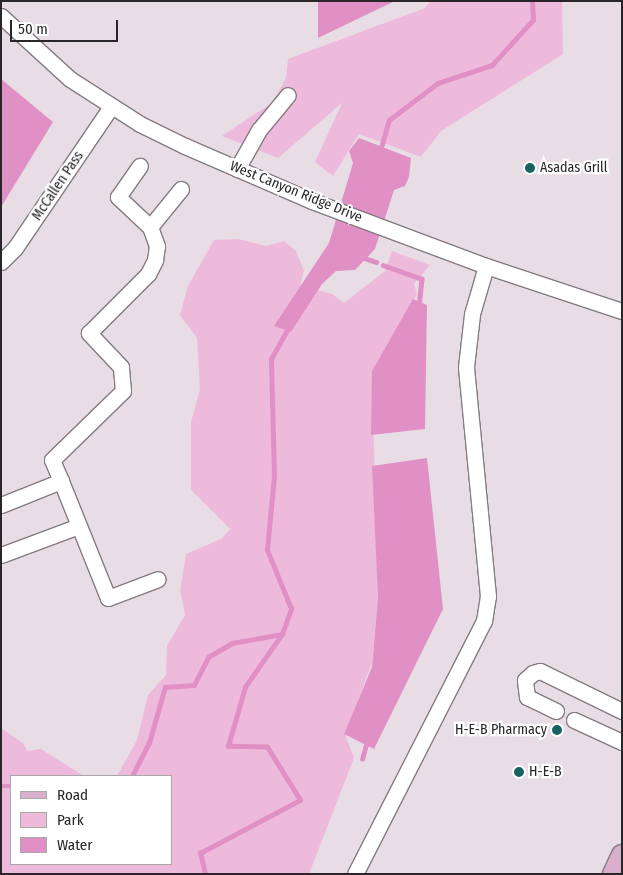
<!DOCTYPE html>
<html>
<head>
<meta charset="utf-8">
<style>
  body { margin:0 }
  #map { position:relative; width:623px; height:875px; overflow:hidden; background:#e8dde4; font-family:"Fira Sans Condensed",sans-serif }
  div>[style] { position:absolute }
  .green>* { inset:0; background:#eebadb }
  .water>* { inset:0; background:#e090c4 }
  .stream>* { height:4.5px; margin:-2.25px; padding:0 2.25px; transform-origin:2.25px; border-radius:2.25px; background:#e090c4 }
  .roads { filter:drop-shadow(1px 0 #847b81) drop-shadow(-1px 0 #847b81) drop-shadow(0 1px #847b81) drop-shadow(0 -1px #847b81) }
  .minor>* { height:15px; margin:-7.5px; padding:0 7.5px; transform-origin:7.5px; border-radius:7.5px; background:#fff }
  .major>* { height:20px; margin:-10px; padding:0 10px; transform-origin:10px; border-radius:10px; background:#daafcb }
  .dots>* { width:14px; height:14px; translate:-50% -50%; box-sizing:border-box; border:2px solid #fff; border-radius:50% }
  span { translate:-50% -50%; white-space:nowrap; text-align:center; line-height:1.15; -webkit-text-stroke:4.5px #fff; paint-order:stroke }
  .poi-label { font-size:14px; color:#292528 }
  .left { translate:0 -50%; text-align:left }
  .right { translate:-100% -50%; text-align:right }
  .street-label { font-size:14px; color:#292528 }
  .frame { position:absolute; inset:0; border:2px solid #292528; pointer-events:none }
  .legend { position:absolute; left:10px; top:775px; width:162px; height:90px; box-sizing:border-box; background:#fff; border:1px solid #a9a8a9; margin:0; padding:6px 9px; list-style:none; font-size:15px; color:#292528 }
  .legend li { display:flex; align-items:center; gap:10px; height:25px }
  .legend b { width:25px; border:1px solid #a9a8a9 }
  .scale { position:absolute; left:10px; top:20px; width:108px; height:22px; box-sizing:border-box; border:2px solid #292528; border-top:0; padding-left:6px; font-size:15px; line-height:18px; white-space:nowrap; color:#292528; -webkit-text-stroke:4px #fff; paint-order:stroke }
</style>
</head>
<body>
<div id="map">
  <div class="green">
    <i style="clip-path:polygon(430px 1px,562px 1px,563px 54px,441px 131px,421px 157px,359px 134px,333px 176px,315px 162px,342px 103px,278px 158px,222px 136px,273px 102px,286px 78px,288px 59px,425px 8px)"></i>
    <i style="clip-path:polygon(238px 239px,266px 246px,284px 241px,296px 251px,304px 271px,300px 285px,332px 294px,344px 303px,385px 271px,392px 251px,430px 265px,414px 284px,417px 294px,372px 371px,378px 597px,372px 663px,345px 734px,354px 758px,309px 874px,1px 874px,1px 728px,24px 744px,27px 751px,41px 749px,84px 776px,11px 776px,11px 864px,171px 864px,171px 776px,117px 776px,137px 740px,148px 695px,166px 675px,167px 646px,185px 615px,180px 590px,186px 554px,221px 539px,230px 529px,191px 490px,191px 422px,200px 390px,197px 338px,180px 315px,188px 286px,214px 240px)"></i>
  </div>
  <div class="water">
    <i style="clip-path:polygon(318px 1px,395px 1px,318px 38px)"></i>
    <i style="clip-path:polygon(1px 79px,53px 122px,1px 207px)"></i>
    <i style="clip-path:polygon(359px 138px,411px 158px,409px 177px,405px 186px,394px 190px,375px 249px,355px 270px,336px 271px,322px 284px,291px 332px,274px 326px,329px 243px,353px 163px,349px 151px)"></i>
    <i style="clip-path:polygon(413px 299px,427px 305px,425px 429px,371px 435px,372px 371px)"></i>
    <i style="clip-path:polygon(427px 458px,443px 609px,374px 749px,344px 734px,372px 667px,378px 597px,372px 466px)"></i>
  </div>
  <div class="stream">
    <i style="left:380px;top:151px;width:32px;rotate:-74deg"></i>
    <i style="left:389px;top:120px;width:61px;rotate:-37.1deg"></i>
    <i style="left:438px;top:83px;width:57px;rotate:-18.4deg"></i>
    <i style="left:492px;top:65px;width:61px;rotate:-47.7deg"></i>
    <i style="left:533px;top:20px;width:19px;rotate:-93deg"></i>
    <i style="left:361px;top:257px;width:16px;rotate:18deg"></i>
    <i style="left:383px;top:265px;width:41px;rotate:19.7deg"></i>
    <i style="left:422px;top:279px;width:28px;rotate:96deg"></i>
    <i style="left:362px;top:759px;width:19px;rotate:-74deg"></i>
    <i style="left:132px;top:776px;width:37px;rotate:-63deg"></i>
    <i style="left:149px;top:743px;width:58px;rotate:-74.1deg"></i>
    <i style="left:165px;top:687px;width:29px;rotate:-4deg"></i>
    <i style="left:194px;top:685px;width:31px;rotate:-63deg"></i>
    <i style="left:208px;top:657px;width:28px;rotate:-30deg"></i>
    <i style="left:232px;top:643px;width:51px;rotate:-10.2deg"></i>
    <i style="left:1px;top:786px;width:10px"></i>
    <i style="left:205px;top:874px;width:22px;rotate:-103deg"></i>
    <i style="left:200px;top:853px;width:113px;rotate:-27.9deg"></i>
    <i style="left:300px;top:800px;width:62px;rotate:-121.9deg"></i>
    <i style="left:267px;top:747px;width:39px;rotate:-179deg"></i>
    <i style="left:228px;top:746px;width:61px;rotate:-73.9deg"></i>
    <i style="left:245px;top:687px;width:65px;rotate:-55.1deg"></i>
    <i style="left:282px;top:634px;width:27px;rotate:-70deg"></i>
    <i style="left:291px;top:609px;width:64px;rotate:-112.1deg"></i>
    <i style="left:267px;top:550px;width:74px;rotate:-84.6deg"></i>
    <i style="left:274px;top:476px;width:117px;rotate:-91.5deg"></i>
    <i style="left:271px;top:359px;width:38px;rotate:-61deg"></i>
  </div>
  <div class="roads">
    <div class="minor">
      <i style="left:1px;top:16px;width:93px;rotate:42.4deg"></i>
      <i style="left:70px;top:79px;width:83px;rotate:32.7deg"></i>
      <i style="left:140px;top:124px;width:50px;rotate:26.1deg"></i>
      <i style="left:185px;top:146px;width:138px;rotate:23.4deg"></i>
      <i style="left:312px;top:201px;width:186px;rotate:20.5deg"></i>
      <i style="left:486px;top:266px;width:143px;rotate:18.3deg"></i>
      <i style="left:237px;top:169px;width:45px;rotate:-60.6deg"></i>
      <i style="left:259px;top:130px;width:45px;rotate:-50.4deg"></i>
      <i style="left:150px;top:227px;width:49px;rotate:-50.8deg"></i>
      <i style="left:1px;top:262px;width:20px;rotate:-45deg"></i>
      <i style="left:15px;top:248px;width:171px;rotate:-55.8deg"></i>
      <i style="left:61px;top:481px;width:23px;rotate:-113deg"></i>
      <i style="left:52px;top:460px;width:99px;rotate:-44.2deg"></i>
      <i style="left:123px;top:391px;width:24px;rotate:-95deg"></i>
      <i style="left:121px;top:367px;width:47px;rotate:-133.3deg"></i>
      <i style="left:89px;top:333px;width:83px;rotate:-45deg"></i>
      <i style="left:148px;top:274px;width:16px;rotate:-63deg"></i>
      <i style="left:155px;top:260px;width:14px;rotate:-82deg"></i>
      <i style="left:157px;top:246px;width:20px;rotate:-110deg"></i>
      <i style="left:150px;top:227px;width:44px;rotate:-136.8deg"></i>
      <i style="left:118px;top:197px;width:38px;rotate:-55deg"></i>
      <i style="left:1px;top:505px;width:65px;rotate:-21.8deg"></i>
      <i style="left:61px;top:481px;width:126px;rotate:68.1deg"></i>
      <i style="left:108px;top:598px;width:53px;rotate:-20.8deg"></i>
      <i style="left:1px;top:555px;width:83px;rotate:-20.4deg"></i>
      <i style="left:556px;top:711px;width:32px;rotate:-154deg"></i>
      <i style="left:527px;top:697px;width:17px;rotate:-97deg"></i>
      <i style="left:525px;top:680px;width:11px;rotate:-41deg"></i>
      <i style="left:533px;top:673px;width:7px;rotate:-16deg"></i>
      <i style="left:540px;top:671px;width:91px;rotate:26deg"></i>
      <i style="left:574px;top:720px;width:53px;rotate:24.6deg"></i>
      <i style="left:355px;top:874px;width:284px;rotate:-63deg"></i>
      <i style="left:484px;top:621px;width:25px;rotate:-81deg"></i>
      <i style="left:488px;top:596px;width:230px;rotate:-95.5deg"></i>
      <i style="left:466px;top:367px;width:53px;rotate:-83.5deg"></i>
      <i style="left:472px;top:314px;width:50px;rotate:-73.7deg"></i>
    </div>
    <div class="major">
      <i style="left:613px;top:874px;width:21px;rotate:-65deg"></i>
    </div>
  </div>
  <div class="dots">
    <i style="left:530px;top:168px;background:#156461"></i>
    <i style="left:557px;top:730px;background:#156461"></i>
    <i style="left:519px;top:772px;background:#156461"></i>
  </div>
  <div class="poi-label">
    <span class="left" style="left:540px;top:168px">Asadas Grill</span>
    <span class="right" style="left:547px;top:730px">H-E-B Pharmacy</span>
    <span class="left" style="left:529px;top:772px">H-E-B</span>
  </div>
  <div class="street-label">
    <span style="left:58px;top:186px;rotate:-56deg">McCallen Pass</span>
    <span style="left:296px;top:192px;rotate:22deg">West Canyon Ridge Drive</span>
  </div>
  <div class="frame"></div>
  <ul class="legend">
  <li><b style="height:6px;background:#daafcb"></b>Road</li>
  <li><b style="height:14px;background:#eebadb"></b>Park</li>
  <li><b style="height:14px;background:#e090c4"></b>Water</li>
  </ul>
  <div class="scale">50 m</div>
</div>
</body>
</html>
